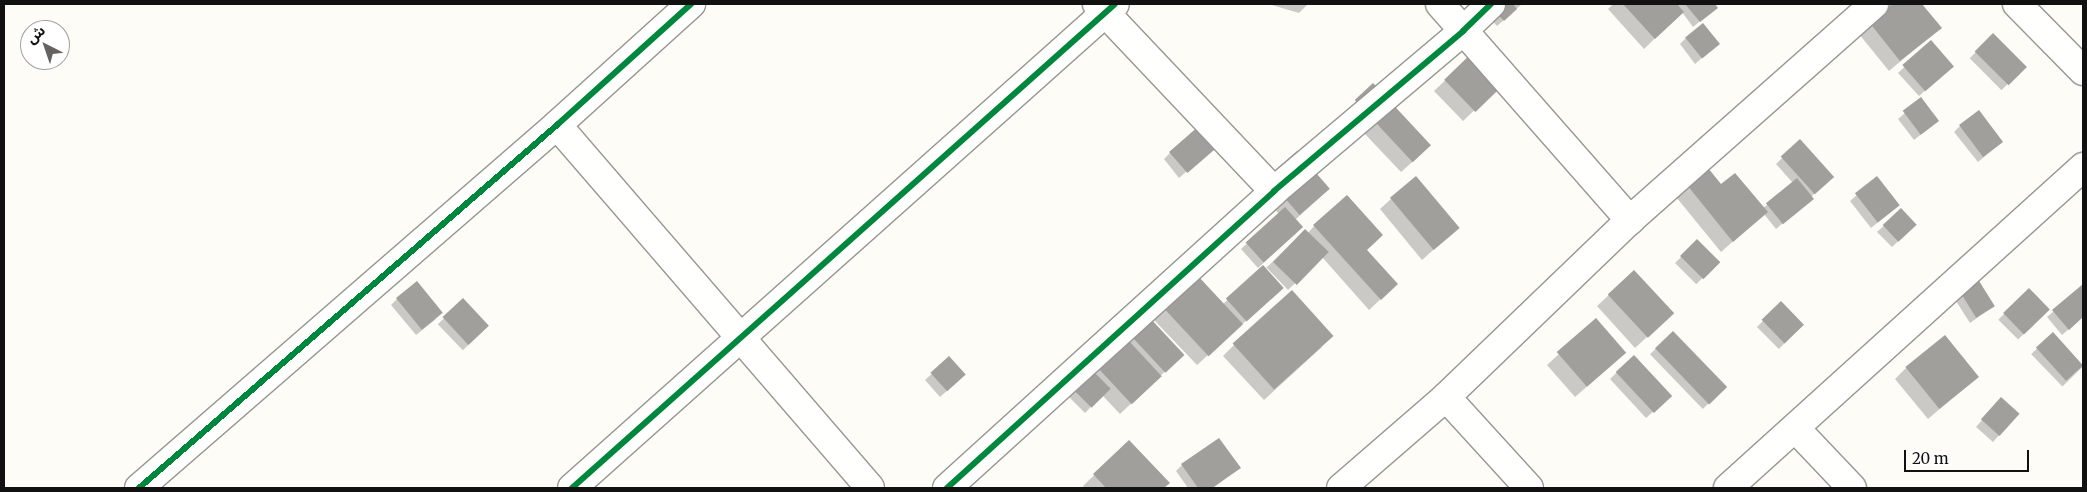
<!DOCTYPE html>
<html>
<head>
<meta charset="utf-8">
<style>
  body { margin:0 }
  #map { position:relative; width:2087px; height:492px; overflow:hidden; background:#fdfcf7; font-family:Merriweather,"Noto Sans Arabic",serif }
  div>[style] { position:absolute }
  .shadow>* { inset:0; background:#0003; transform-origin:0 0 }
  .building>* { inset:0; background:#a19f9c; transform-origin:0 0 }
  .roads { filter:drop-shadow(1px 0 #979795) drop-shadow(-1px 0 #979795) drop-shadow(0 1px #979795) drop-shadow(0 -1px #979795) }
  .street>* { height:28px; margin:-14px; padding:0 14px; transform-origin:14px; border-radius:14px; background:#fffffe }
  .cycleway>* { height:6px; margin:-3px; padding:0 3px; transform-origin:3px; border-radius:3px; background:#00873e }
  span { translate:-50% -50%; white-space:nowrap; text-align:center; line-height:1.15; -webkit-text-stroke:5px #fff; paint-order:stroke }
  .frame { position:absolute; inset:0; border:5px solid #111; pointer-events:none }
  .north { position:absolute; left:20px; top:20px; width:50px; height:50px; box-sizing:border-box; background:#fff; border:1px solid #a0a0a0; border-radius:50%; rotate:319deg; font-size:14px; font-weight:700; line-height:20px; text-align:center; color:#111 }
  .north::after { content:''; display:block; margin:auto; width:18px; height:22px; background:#646362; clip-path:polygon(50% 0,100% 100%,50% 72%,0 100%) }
  .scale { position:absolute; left:1904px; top:450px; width:125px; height:22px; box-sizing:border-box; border:2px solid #111; border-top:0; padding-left:6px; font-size:15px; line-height:18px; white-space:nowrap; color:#111; -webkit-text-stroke:4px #fff; paint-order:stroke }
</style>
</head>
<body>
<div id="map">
  <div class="shadow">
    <i style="clip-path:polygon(1268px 4px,1308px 4px,1299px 13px)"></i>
    <i style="clip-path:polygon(1479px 4px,1522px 4px,1497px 26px,1478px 6px)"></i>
    <i style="clip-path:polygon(1613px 4px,1713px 4px,1716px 8px,1693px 27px,1682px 12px,1644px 49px,1608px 9px)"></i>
    <i style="clip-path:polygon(1894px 4px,1920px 4px,1940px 28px,1889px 71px,1859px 34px)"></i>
    <i style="left:1993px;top:35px;width:45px;height:33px;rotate:45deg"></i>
    <i style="clip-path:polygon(1686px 38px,1718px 44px,1695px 64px,1680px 44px)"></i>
    <i style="clip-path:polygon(1931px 42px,1947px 71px,1919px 96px,1898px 73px)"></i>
    <i style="clip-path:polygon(1478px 49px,1496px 90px,1463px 121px,1434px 91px)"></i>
    <i style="clip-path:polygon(1373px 85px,1419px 156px,1401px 172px,1345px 113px)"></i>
    <i style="clip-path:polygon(1921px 99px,1932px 126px,1914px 140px,1898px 119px)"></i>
    <i style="clip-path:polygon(1960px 126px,1996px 147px,1978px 162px,1954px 132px)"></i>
    <i style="clip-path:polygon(1800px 141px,1826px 182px,1811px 197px,1806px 204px,1776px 229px,1764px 214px,1721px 252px,1672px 192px,1683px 181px,1721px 186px,1763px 208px,1793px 183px,1776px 164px)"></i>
    <i style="clip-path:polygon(1210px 151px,1179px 178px,1164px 159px,1170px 153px)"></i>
    <i style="clip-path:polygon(1876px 178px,1892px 211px,1871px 228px,1850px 201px)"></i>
    <i style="clip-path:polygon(1329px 189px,1295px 220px,1296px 233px,1258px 268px,1241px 249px,1279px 214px,1257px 190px)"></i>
    <i style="clip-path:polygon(1391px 199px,1458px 228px,1422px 260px,1380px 209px)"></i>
    <i style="clip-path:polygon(1901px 210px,1909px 231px,1892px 247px,1877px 232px)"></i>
    <i style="clip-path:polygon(1314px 226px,1366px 250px,1385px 295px,1369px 310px,1322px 257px,1288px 290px,1267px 268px,1265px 269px,1276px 294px,1197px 365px,1154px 320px,1165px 309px,1223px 304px,1263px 267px,1265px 269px,1305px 230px,1308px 233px)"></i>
    <i style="left:1697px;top:241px;width:30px;height:31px;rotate:45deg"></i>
    <i style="clip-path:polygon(1634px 272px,1661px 324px,1635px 348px,1597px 306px)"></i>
    <i style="clip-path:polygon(2083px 286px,2083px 317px,2062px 335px,2047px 317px)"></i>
    <i style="clip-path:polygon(1947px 287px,1994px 306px,1970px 323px)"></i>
    <i style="left:2028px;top:290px;width:28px;height:42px;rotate:45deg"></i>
    <i style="clip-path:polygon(397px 299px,436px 319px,416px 335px,391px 305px)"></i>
    <i style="left:463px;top:300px;width:36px;height:35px;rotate:46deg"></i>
    <i style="left:1781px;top:303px;width:31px;height:34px;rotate:45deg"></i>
    <i style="clip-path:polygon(1149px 319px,1176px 361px,1120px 414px,1102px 395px,1085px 413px,1052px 380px)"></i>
    <i style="clip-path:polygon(1596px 320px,1614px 363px,1575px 397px,1547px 365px)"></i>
    <i style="left:1673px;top:332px;width:76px;height:32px;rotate:46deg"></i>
    <i style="left:2052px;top:334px;width:45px;height:29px;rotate:46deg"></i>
    <i style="clip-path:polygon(1234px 345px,1322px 347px,1264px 400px,1223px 356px)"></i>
    <i style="clip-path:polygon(1634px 356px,1664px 402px,1646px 418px,1610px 379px)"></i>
    <i style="clip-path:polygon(949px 358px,958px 381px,940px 397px,925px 380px)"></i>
    <i style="clip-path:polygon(1906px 368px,1977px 377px,1928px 419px,1895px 379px)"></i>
    <i style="clip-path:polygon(1995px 405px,2018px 414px,1993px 442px,1976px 427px)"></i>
    <i style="clip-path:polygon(1129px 441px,1168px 483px,1162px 488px,1085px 488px,1083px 486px)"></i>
    <i style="clip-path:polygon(1182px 465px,1239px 468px,1213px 488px,1188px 488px,1176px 471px)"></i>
  </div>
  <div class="building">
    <i style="clip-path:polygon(1487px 4px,1513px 4px,1517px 9px,1504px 21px)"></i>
    <i style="clip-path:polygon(1623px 4px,1677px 4px,1684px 12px,1655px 39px)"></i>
    <i style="clip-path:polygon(1685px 4px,1715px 4px,1718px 8px,1700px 22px)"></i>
    <i style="clip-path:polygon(1892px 4px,1922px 4px,1942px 28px,1900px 61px,1869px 22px)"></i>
    <i style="left:1703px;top:23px;width:27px;height:23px;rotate:51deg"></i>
    <i style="left:1993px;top:33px;width:48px;height:26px;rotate:45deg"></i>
    <i style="left:1931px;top:40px;width:35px;height:38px;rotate:49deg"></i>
    <i style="left:1478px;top:47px;width:45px;height:47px;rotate:46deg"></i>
    <i style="left:1373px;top:83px;width:85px;height:25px;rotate:47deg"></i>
    <i style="left:1921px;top:97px;width:30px;height:23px;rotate:53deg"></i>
    <i style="left:1979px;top:110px;width:40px;height:25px;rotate:53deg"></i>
    <i style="left:1200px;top:125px;width:28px;height:41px;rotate:49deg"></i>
    <i style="left:1800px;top:139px;width:51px;height:26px;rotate:48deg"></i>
    <i style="left:1297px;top:151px;width:50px;height:40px;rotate:49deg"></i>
    <i style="clip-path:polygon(1704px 163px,1721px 184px,1735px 173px,1768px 212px,1733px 242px,1683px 180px)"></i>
    <i style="left:1416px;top:176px;width:68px;height:34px;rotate:50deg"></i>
    <i style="left:1877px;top:176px;width:37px;height:28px;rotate:52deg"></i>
    <i style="left:1797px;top:178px;width:27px;height:40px;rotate:51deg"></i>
    <i style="clip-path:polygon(1347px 195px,1383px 235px,1367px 250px,1398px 284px,1381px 300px,1313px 225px)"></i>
    <i style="left:1285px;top:207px;width:27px;height:53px;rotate:48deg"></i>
    <i style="left:1901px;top:208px;width:23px;height:25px;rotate:47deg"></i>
    <i style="left:1305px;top:229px;width:33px;height:46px;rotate:44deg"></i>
    <i style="left:1697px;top:239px;width:33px;height:24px;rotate:45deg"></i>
    <i style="left:1263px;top:265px;width:31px;height:50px;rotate:48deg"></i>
    <i style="left:1971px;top:268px;width:45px;height:22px;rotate:58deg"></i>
    <i style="left:1634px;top:270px;width:59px;height:36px;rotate:47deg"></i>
    <i style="left:1198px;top:276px;width:66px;height:47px;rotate:47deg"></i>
    <i style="left:417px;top:281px;width:41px;height:27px;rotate:51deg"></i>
    <i style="clip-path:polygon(2083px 284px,2083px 317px,2069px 330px,2052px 310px)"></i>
    <i style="left:2029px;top:288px;width:30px;height:36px;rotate:46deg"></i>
    <i style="left:1292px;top:290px;width:62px;height:80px;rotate:48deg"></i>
    <i style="left:463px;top:298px;width:38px;height:28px;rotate:47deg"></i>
    <i style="left:1781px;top:301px;width:33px;height:27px;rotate:46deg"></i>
    <i style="left:1149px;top:317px;width:52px;height:26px;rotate:47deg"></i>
    <i style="left:1596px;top:318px;width:46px;height:52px;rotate:49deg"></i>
    <i style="left:1114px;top:325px;width:70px;height:41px;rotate:47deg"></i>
    <i style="left:1673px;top:331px;width:78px;height:25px;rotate:46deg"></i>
    <i style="left:2053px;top:332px;width:45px;height:23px;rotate:48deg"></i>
    <i style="left:1945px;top:335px;width:54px;height:51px;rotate:51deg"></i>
    <i style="left:1076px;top:354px;width:49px;height:27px;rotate:45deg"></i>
    <i style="left:1634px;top:355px;width:56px;height:25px;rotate:47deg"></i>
    <i style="left:949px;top:356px;width:25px;height:25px;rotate:48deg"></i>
    <i style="left:2001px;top:397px;width:25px;height:30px;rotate:42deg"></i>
    <i style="clip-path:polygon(1219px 438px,1241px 468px,1212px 488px,1198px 488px,1181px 464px)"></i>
    <i style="clip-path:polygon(1129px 440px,1170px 483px,1164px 488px,1106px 488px,1093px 474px)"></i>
  </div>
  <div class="roads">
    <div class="street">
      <i style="left:1097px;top:4px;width:257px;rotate:46.6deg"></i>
      <i style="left:1440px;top:4px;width:288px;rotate:48.7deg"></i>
      <i style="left:2017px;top:4px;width:94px;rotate:45.4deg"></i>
      <i style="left:557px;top:125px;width:479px;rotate:49.2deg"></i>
      <i style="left:1446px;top:397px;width:123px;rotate:47.6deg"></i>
      <i style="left:1796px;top:429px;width:81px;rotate:46.5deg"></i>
      <i style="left:139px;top:488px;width:554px;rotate:-40.97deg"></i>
      <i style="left:557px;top:125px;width:181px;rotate:-42.1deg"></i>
      <i style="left:572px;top:488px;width:727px;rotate:-41.71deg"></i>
      <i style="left:947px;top:488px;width:442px;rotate:-42.2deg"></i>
      <i style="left:1274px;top:191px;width:248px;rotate:-40.2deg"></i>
      <i style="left:1463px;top:31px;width:39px;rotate:-44deg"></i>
      <i style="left:1341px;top:488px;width:139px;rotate:-40.9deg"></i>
      <i style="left:1446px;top:397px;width:255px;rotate:-43.9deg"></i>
      <i style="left:1630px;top:220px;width:326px;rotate:-41.5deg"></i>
      <i style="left:1728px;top:488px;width:479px;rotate:-42.1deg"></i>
    </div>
  </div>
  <div class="cycleway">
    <i style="left:139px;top:488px;width:554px;rotate:-40.97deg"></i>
    <i style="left:557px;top:125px;width:181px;rotate:-42.1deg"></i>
    <i style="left:572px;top:488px;width:727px;rotate:-41.71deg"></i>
    <i style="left:947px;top:488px;width:442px;rotate:-42.2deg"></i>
    <i style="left:1274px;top:191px;width:248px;rotate:-40.2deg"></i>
    <i style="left:1463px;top:31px;width:39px;rotate:-44deg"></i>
  </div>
  <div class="frame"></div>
  <div class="north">ش</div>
  <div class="scale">20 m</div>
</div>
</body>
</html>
